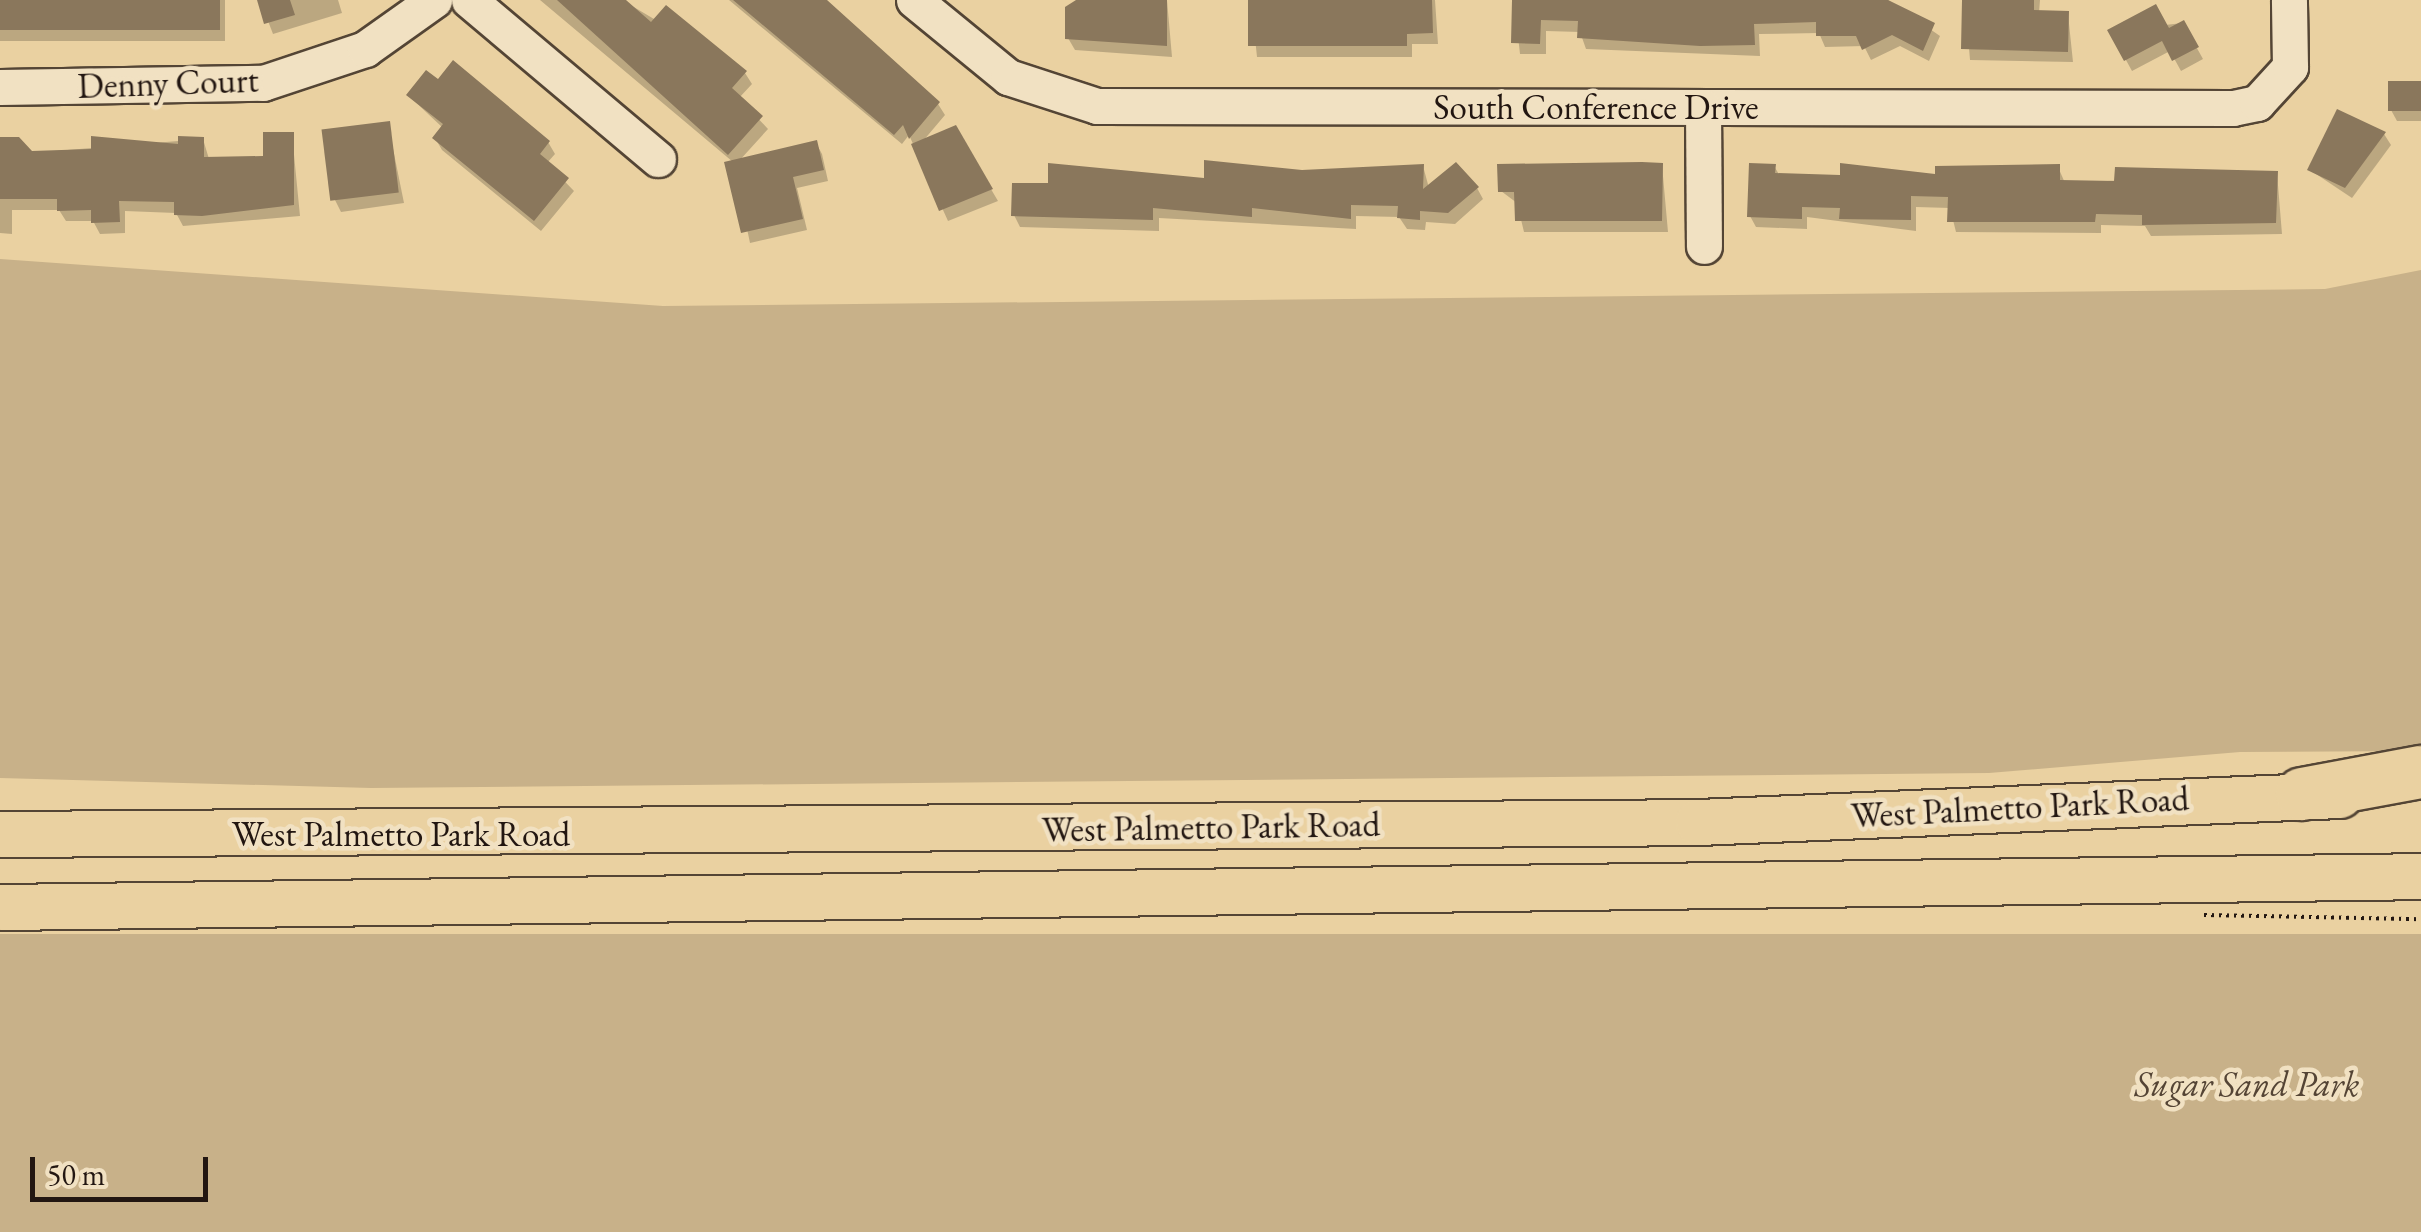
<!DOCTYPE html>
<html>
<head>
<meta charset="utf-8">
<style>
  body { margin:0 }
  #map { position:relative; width:2421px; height:1232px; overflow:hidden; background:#ead1a1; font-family:"EB Garamond",serif }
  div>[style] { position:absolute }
  .green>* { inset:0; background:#c8b189; transform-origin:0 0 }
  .shadow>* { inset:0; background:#0003; transform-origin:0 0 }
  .building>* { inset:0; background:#8a775c; transform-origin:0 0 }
  .path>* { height:4px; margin-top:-2px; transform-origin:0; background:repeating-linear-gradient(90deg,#221611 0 2.5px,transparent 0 7.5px) }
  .roads { filter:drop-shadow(2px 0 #544535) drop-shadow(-2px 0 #544535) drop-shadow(0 2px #544535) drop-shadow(0 -2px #544535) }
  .minor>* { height:35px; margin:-17.5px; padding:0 17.5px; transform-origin:17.5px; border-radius:17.5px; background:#f1e1c2 }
  .major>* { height:45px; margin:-22.5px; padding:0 22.5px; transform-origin:22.5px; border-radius:22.5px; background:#ead1a1 }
  .highway>* { height:52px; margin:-26px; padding:0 26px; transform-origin:26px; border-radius:26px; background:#ead1a1 }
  span { translate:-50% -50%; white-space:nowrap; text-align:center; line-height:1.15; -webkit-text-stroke:9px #f1e1c2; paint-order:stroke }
  .street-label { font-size:35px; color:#221611 }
  .park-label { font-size:35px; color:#544435; font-style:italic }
  .scale { position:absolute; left:30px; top:1157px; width:178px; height:45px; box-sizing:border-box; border:5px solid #221611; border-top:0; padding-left:12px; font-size:30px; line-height:35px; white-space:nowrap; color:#221611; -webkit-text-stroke:8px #f1e1c2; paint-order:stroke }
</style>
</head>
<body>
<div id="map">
  <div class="green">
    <i style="clip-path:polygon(0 259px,663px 306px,2325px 289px,2421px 270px,2421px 751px,2240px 752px,1989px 773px,371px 788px,0 778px)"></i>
    <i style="left:2421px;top:934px;width:298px;height:2421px;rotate:90deg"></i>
  </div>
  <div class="shadow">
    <i style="left:0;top:0;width:225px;height:41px"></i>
    <i style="clip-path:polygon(260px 0,338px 0,342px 13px,273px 34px)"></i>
    <i style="clip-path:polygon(540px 0,622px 0,745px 73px,752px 84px,739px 98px,768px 129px,739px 161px,816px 143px,822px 154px,828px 181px,797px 188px,807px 230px,750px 243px,733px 162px)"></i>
    <i style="clip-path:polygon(729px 0,822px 0,938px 104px,945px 115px,923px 141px,955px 128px,998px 201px,948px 221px,909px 135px,902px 144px)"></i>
    <i style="clip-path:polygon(1079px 0,1167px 0,1172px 57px,1075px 50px,1068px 38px)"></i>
    <i style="clip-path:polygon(1251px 0,1435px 0,1438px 44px,1412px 44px,1412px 57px,1257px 57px)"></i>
    <i style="clip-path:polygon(1514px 0,1888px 0,1940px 36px,1929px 61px,1900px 46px,1871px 60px,1864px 46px,1825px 47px,1819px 33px,1759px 34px,1760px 56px,1586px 49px,1580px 32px,1546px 31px,1546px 54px,1520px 54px)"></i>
    <i style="clip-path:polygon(1965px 0,2040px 0,2039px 13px,2068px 14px,2073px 62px,1970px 60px)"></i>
    <i style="clip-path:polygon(2183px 23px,2203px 59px,2181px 71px,2170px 51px,2132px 71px,2110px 31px)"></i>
    <i style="clip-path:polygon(2421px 83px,2421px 121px,2397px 121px,2391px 110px)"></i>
    <i style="clip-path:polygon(409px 96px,548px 142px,555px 154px,547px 163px,574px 191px,541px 231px,442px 150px,435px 138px,443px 128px)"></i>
    <i style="clip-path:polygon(388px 124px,404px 203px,341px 212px,335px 200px)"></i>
    <i style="clip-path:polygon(292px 134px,300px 216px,183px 226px,176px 213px,125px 211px,125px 233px,100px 234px,93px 221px,66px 221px,59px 210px,12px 210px,12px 234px,0 233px,0 139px,30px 153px,203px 139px,209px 159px,266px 158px)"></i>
    <i style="clip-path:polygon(2384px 134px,2391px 145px,2352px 198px,2310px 170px)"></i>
    <i style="clip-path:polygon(1662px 165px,1668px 232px,1524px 232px,1517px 203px,1501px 191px)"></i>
    <i style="clip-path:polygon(1423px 166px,1429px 188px,1477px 188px,1483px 199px,1455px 224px,1426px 222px,1425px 230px,1407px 229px,1399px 217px,1356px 216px,1356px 229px,1159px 218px,1159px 231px,1020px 227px,1014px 215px,1206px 181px)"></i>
    <i style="clip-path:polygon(1774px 166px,1780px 176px,1937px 177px,2058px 167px,2065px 183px,2277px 173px,2282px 234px,2151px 236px,2145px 226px,2101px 225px,2101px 233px,1956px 232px,1950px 208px,1916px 207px,1916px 231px,1807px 217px,1807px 229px,1756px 227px,1750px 216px)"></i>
  </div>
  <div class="building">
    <i style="left:0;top:0;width:220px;height:30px"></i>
    <i style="clip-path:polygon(257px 0,290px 0,295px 15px,264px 24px)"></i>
    <i style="clip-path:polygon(557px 0,626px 0,651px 22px,666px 5px,747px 71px,732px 88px,763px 116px,728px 155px)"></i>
    <i style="clip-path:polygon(733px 0,827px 0,940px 102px,909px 139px,903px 125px,894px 135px)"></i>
    <i style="clip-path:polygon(1076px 0,1167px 0,1167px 46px,1065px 39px,1065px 7px)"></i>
    <i style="clip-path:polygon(1248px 0,1432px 0,1433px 33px,1407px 34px,1407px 46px,1248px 46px)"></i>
    <i style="clip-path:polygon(1512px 0,1888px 0,1935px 23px,1923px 51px,1892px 35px,1862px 50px,1856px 36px,1816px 36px,1816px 22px,1754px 24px,1755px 45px,1700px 46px,1577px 38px,1578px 21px,1541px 20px,1540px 44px,1511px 43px)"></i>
    <i style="clip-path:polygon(1962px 0,2034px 0,2034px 10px,2069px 11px,2068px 52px,1961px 49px)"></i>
    <i style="clip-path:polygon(2156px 4px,2169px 28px,2184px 20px,2199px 47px,2172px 61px,2162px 41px,2124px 61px,2107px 30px)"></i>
    <i style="clip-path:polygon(453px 60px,550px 141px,540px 154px,569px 178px,534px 221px,432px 138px,443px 124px,406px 95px,426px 70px,438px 79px)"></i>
    <i style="left:2388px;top:81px;width:33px;height:30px"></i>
    <i style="clip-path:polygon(2337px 109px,2386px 132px,2345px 188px,2307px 170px)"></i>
    <i style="left:390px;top:121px;width:72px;height:69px;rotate:83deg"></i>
    <i style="clip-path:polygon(956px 125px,993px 189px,939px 211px,911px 144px)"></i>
    <i style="clip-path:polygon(263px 132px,294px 132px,294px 205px,202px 216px,174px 215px,174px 202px,119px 201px,120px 222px,91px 223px,91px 210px,57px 211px,57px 199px,0 199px,0 137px,19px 137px,32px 151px,91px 149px,91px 136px,178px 144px,178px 136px,204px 137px,204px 157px,263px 156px)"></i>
    <i style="clip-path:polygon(817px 140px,824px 170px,793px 177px,803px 219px,741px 233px,724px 162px)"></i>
    <i style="clip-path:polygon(1204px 160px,1302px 170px,1424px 164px,1423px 189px,1456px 162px,1479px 187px,1448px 213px,1420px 211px,1420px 220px,1397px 218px,1398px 206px,1351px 205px,1351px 219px,1252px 208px,1252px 217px,1153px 208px,1153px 220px,1011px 216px,1012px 183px,1048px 183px,1048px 163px,1204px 178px)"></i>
    <i style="clip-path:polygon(1642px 162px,1663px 163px,1662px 221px,1515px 221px,1514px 192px,1498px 192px,1497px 164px)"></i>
    <i style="clip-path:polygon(1749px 163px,1776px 164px,1775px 173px,1840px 175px,1840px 163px,1935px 174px,1935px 166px,2060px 164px,2060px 180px,2114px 181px,2115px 167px,2278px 171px,2276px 223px,2142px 225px,2142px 215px,2096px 214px,2095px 222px,1947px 222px,1948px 197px,1911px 196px,1911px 220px,1839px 219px,1840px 208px,1802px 207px,1802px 219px,1747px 217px)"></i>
  </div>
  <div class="path">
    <i style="left:2204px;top:915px;width:217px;rotate:1.1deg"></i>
  </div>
  <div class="roads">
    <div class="minor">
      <i style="left:469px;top:0;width:247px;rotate:40.1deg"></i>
      <i style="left:914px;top:0;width:122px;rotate:39.3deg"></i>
      <i style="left:1008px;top:77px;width:94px;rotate:18deg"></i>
      <i style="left:1097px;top:106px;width:1136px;rotate:0.1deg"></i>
      <i style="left:2233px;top:108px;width:25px;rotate:-12deg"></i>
      <i style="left:2257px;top:103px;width:49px;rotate:-47.5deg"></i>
      <i style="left:2290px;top:67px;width:67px;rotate:-90.9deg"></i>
      <i style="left:0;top:87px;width:263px;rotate:-0.9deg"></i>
      <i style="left:263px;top:83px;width:108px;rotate:-18.4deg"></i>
      <i style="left:365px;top:49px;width:85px;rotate:-35.4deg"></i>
      <i style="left:1703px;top:107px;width:139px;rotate:89.6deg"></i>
    </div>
    <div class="major">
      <i style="left:0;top:834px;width:1698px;rotate:-0.4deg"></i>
      <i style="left:1698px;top:822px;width:642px;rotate:-2.41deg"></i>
      <i style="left:0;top:907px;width:2421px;rotate:-0.73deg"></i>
    </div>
    <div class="highway">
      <i style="left:2302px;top:794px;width:121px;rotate:-10.5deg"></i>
    </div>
  </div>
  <div class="street-label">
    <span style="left:168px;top:83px;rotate:-2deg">Denny Court</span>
    <span style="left:1596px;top:107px">South Conference Drive</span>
    <span style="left:2020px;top:807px;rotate:-3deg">West Palmetto Park Road</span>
    <span style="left:1211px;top:827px;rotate:-1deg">West Palmetto Park Road</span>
    <span style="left:401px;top:834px">West Palmetto Park Road</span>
  </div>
  <div class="park-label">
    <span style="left:2247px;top:1084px">Sugar Sand Park</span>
  </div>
  <div class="scale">50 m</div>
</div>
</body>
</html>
